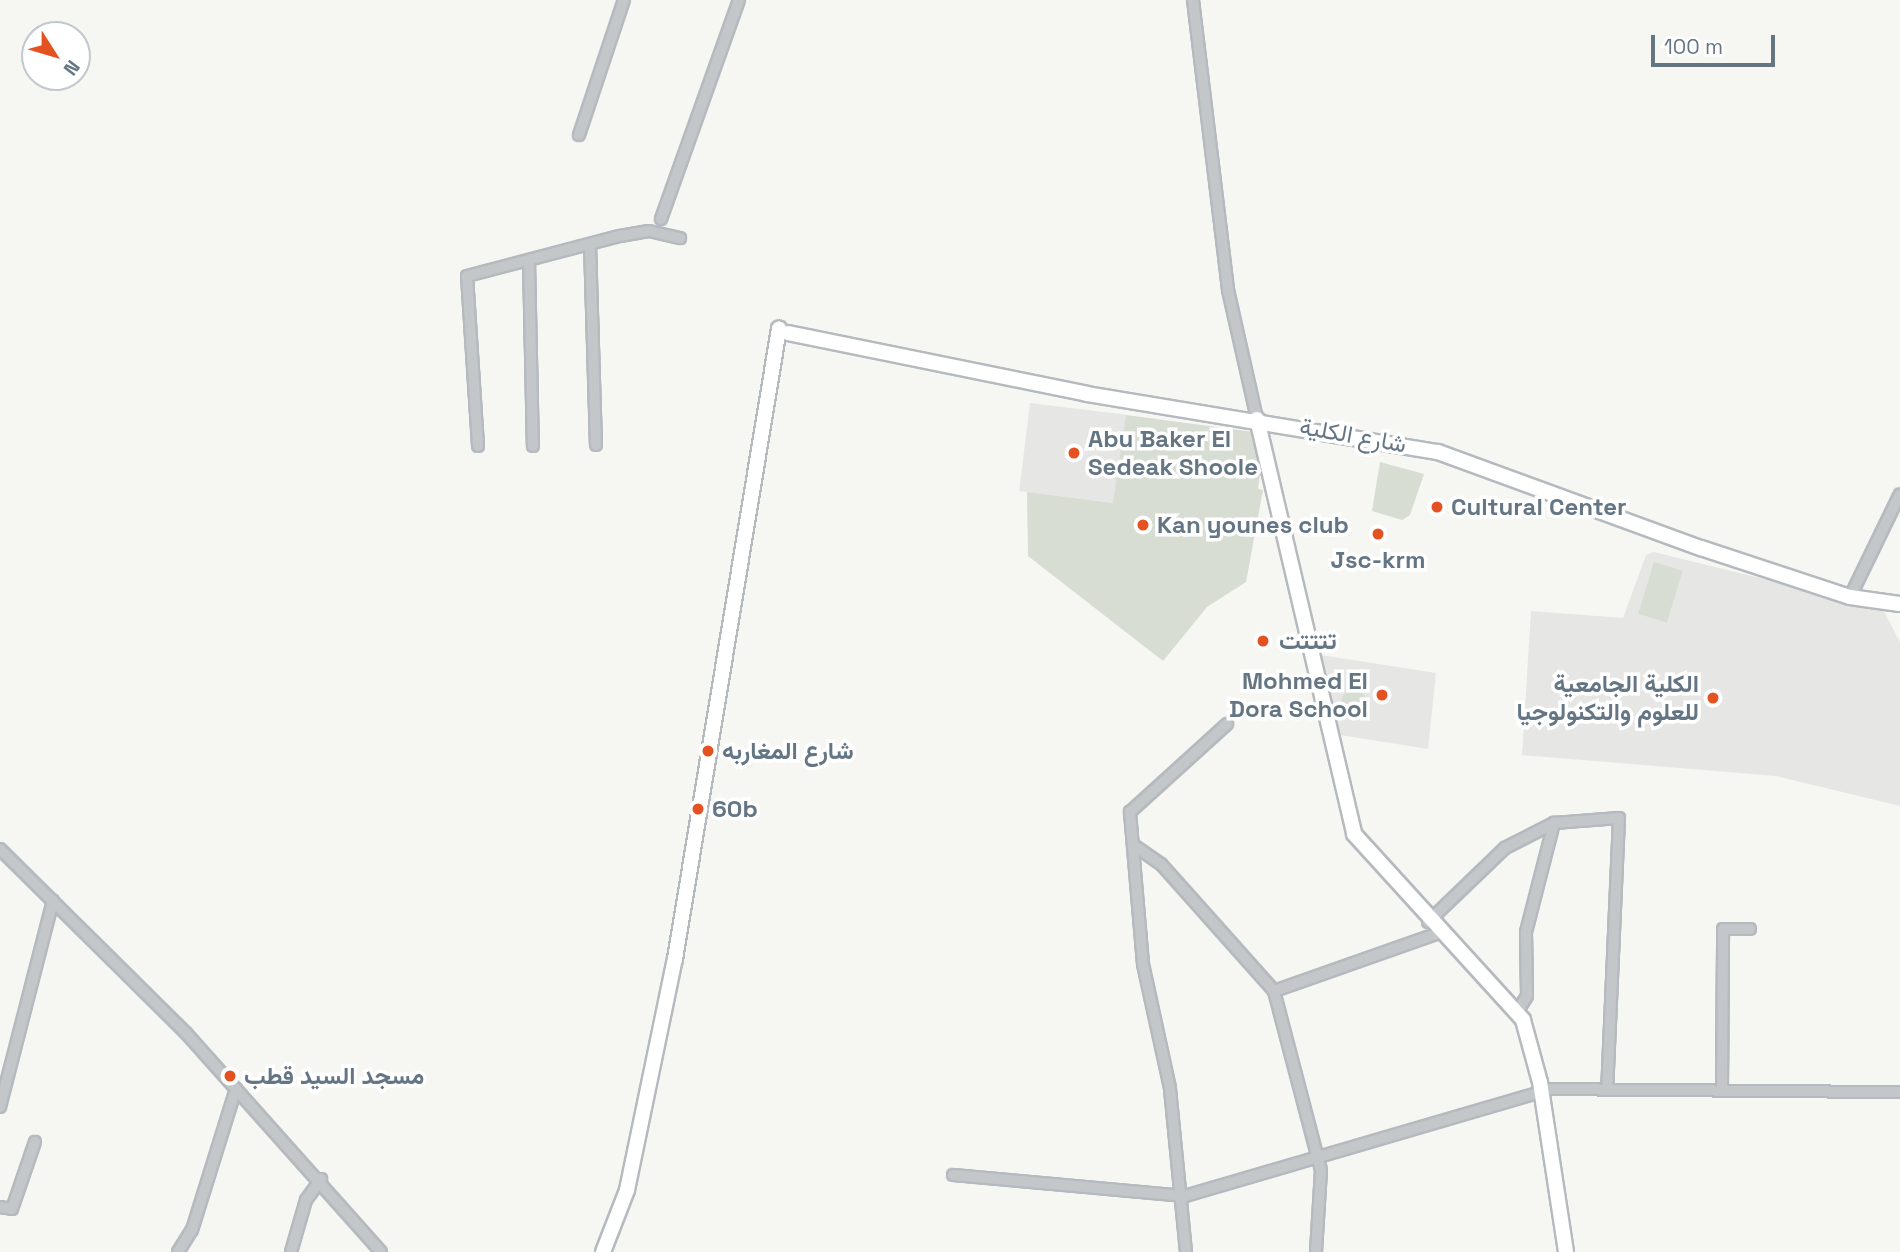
<!DOCTYPE html>
<html>
<head>
<meta charset="utf-8">
<style>
  body { margin:0 }
  #map { position:relative; width:1900px; height:1252px; overflow:hidden; background:#f6f6f2; font-family:"Space Grotesk",Vazirmatn,sans-serif }
  div>[style] { position:absolute }
  .built>* { inset:0; background:#e6e7e5; transform-origin:0 0 }
  .green>* { inset:0; background:#d7ddd3; transform-origin:0 0 }
  .round { border-radius:50% }
  .roads { filter:drop-shadow(2px 0 #b5babf) drop-shadow(-2px 0 #b5babf) drop-shadow(0 2px #b5babf) drop-shadow(0 -2px #b5babf) }
  .street>* { height:10px; margin:-5px; padding:0 5px; transform-origin:5px; border-radius:5px; background:#c3c7ca }
  .secondary>* { height:14px; margin:-7px; padding:0 7px; transform-origin:7px; border-radius:7px; background:#fff }
  .dots>* { width:19px; height:19px; translate:-50% -50%; box-sizing:border-box; border:4px solid #fff; border-radius:50% }
  span { translate:-50% -50%; white-space:nowrap; text-align:center; line-height:1.15; -webkit-text-stroke:7px #fff; paint-order:stroke }
  .street-label { font-size:24px; color:#647584 }
  .poi-label { font-size:24px; color:#647584; font-weight:700 }
  .left { translate:0 -50%; text-align:left }
  .right { translate:-100% -50%; text-align:right }
  .north { position:absolute; left:21px; top:21px; width:70px; height:70px; box-sizing:border-box; background:#fff; border:2px solid #c1c8ce; border-radius:50%; rotate:127deg; font-size:19px; font-weight:700; line-height:28px; text-align:center; color:#647584 }
  .north::after { content:''; display:block; margin:auto; width:24px; height:32px; background:#e55222; clip-path:polygon(50% 0,100% 100%,50% 72%,0 100%) }
  .scale { position:absolute; left:1651px; top:35px; width:124px; height:32px; box-sizing:border-box; border:4px solid #647584; border-top:0; padding-left:9px; font-size:21px; line-height:24px; white-space:nowrap; color:#647584; -webkit-text-stroke:5px #fff; paint-order:stroke }
</style>
</head>
<body>
<div id="map">
  <div class="built">
    <i style="left:1030px;top:403px;width:97px;height:89px;rotate:7deg"></i>
    <i style="clip-path:polygon(1654px 552px,1882px 608px,1900px 642px,1900px 806px,1776px 776px,1522px 755px,1531px 611px,1623px 618px,1646px 555px)"></i>
    <i style="clip-path:polygon(1321px 655px,1436px 673px,1428px 749px,1340px 735px)"></i>
  </div>
  <div class="green">
    <i style="clip-path:polygon(1126px 415px,1254px 432px,1264px 447px,1258px 489px,1263px 490px,1246px 582px,1207px 607px,1163px 661px,1028px 556px,1027px 492px,1113px 503px)"></i>
    <i style="clip-path:polygon(1380px 462px,1424px 474px,1410px 515px,1402px 520px,1372px 511px)"></i>
    <i style="left:1654px;top:562px;width:30px;height:54px;rotate:17deg"></i>
    <i class="round" style="left:1341px;top:690px;width:26px;height:26px"></i>
  </div>
  <div class="roads">
    <div class="street">
      <i style="left:1193px;top:0;width:292px;rotate:83.1deg"></i>
      <i style="left:1228px;top:290px;width:132px;rotate:77.3deg"></i>
      <i style="left:579px;top:135px;width:142px;rotate:-71.6deg"></i>
      <i style="left:661px;top:219px;width:232px;rotate:-70.4deg"></i>
      <i style="left:590px;top:244px;width:201px;rotate:88.3deg"></i>
      <i style="left:529px;top:261px;width:185px;rotate:88.8deg"></i>
      <i style="left:478px;top:446px;width:170px;rotate:-93.7deg"></i>
      <i style="left:467px;top:276px;width:158px;rotate:-14.7deg"></i>
      <i style="left:620px;top:236px;width:29px;rotate:-10deg"></i>
      <i style="left:649px;top:231px;width:32px;rotate:13deg"></i>
      <i style="left:1850px;top:597px;width:114px;rotate:-64.1deg"></i>
      <i style="left:1135px;top:846px;width:32px;rotate:35deg"></i>
      <i style="left:1161px;top:864px;width:170px;rotate:48.3deg"></i>
      <i style="left:1274px;top:991px;width:185px;rotate:75.3deg"></i>
      <i style="left:1321px;top:1170px;width:82px;rotate:93.5deg"></i>
      <i style="left:0;top:849px;width:262px;rotate:44.7deg"></i>
      <i style="left:186px;top:1033px;width:293px;rotate:48.3deg"></i>
      <i style="left:1428px;top:922px;width:107px;rotate:-43.9deg"></i>
      <i style="left:1505px;top:848px;width:55px;rotate:-27deg"></i>
      <i style="left:1554px;top:823px;width:65px;rotate:-4.4deg"></i>
      <i style="left:1619px;top:818px;width:271px;rotate:92.5deg"></i>
      <i style="left:1274px;top:991px;width:175px;rotate:-19.4deg"></i>
      <i style="left:1517px;top:1012px;width:19px;rotate:-58deg"></i>
      <i style="left:1527px;top:996px;width:64px;rotate:-90.9deg"></i>
      <i style="left:1526px;top:932px;width:113px;rotate:-75.6deg"></i>
      <i style="left:1541px;top:1089px;width:359px;rotate:0.5deg"></i>
      <i style="left:1722px;top:1089px;width:160px;rotate:-89.6deg"></i>
      <i style="left:1723px;top:929px;width:27px"></i>
      <i style="left:0;top:1107px;width:213px;rotate:-75.6deg"></i>
      <i style="left:953px;top:1175px;width:233px;rotate:5.2deg"></i>
      <i style="left:1185px;top:1196px;width:371px;rotate:-16.3deg"></i>
      <i style="left:0;top:1207px;width:12px;rotate:9deg"></i>
      <i style="left:12px;top:1209px;width:71px;rotate:-71.1deg"></i>
      <i style="left:178px;top:1252px;width:26px;rotate:-58deg"></i>
      <i style="left:192px;top:1230px;width:148px;rotate:-72.7deg"></i>
      <i style="left:291px;top:1252px;width:54px;rotate:-73.9deg"></i>
      <i style="left:306px;top:1200px;width:26px;rotate:-54deg"></i>
      <i style="left:1186px;top:1252px;width:165px;rotate:-95.6deg"></i>
      <i style="left:1170px;top:1088px;width:127px;rotate:-102.3deg"></i>
      <i style="left:1143px;top:964px;width:153px;rotate:-94.9deg"></i>
      <i style="left:1130px;top:812px;width:131px;rotate:-42.2deg"></i>
    </div>
    <div class="secondary">
      <i style="left:788px;top:333px;width:305px;rotate:11.5deg"></i>
      <i style="left:1087px;top:394px;width:356px;rotate:9.4deg"></i>
      <i style="left:1438px;top:452px;width:280px;rotate:20.1deg"></i>
      <i style="left:1701px;top:548px;width:157px;rotate:18.2deg"></i>
      <i style="left:1850px;top:597px;width:50px;rotate:8deg"></i>
      <i style="left:1257px;top:419px;width:426px;rotate:76.8deg"></i>
      <i style="left:1354px;top:834px;width:251px;rotate:47.7deg"></i>
      <i style="left:1523px;top:1020px;width:64px;rotate:74.7deg"></i>
      <i style="left:1540px;top:1082px;width:172px;rotate:81.3deg"></i>
      <i style="left:603px;top:1252px;width:66px;rotate:-68.8deg"></i>
      <i style="left:627px;top:1190px;width:236px;rotate:-78.3deg"></i>
      <i style="left:675px;top:959px;width:639px;rotate:-80.63deg"></i>
    </div>
  </div>
  <div class="dots">
    <i style="left:1074px;top:453px;background:#e55222"></i>
    <i style="left:1437px;top:507px;background:#e55222"></i>
    <i style="left:1143px;top:525px;background:#e55222"></i>
    <i style="left:1378px;top:534px;background:#e55222"></i>
    <i style="left:1263px;top:641px;background:#e55222"></i>
    <i style="left:1382px;top:695px;background:#e55222"></i>
    <i style="left:1713px;top:698px;background:#e55222"></i>
    <i style="left:708px;top:751px;background:#e55222"></i>
    <i style="left:698px;top:809px;background:#e55222"></i>
    <i style="left:230px;top:1076px;background:#e55222"></i>
  </div>
  <div class="street-label">
    <span style="left:1353px;top:435px;rotate:10deg">شارع الكلية</span>
  </div>
  <div class="poi-label">
    <span class="left" style="left:1088px;top:453px">Abu Baker El<br>Sedeak Shoole</span>
    <span class="left" style="left:1451px;top:507px">Cultural Center</span>
    <span class="left" style="left:1157px;top:525px">Kan younes club</span>
    <span style="left:1378px;top:560px">Jsc-krm</span>
    <span class="left" style="left:1279px;top:641px">تتتتت</span>
    <span class="right" style="left:1368px;top:695px">Mohmed El<br>Dora School</span>
    <span class="right" style="left:1699px;top:698px">الكلية الجامعية<br>للعلوم والتكنولوجيا</span>
    <span class="left" style="left:722px;top:751px">شارع المغاربه</span>
    <span class="left" style="left:712px;top:809px">60b</span>
    <span class="left" style="left:244px;top:1076px">مسجد السيد قطب</span>
  </div>
  <div class="north">N</div>
  <div class="scale">100 m</div>
</div>
</body>
</html>
